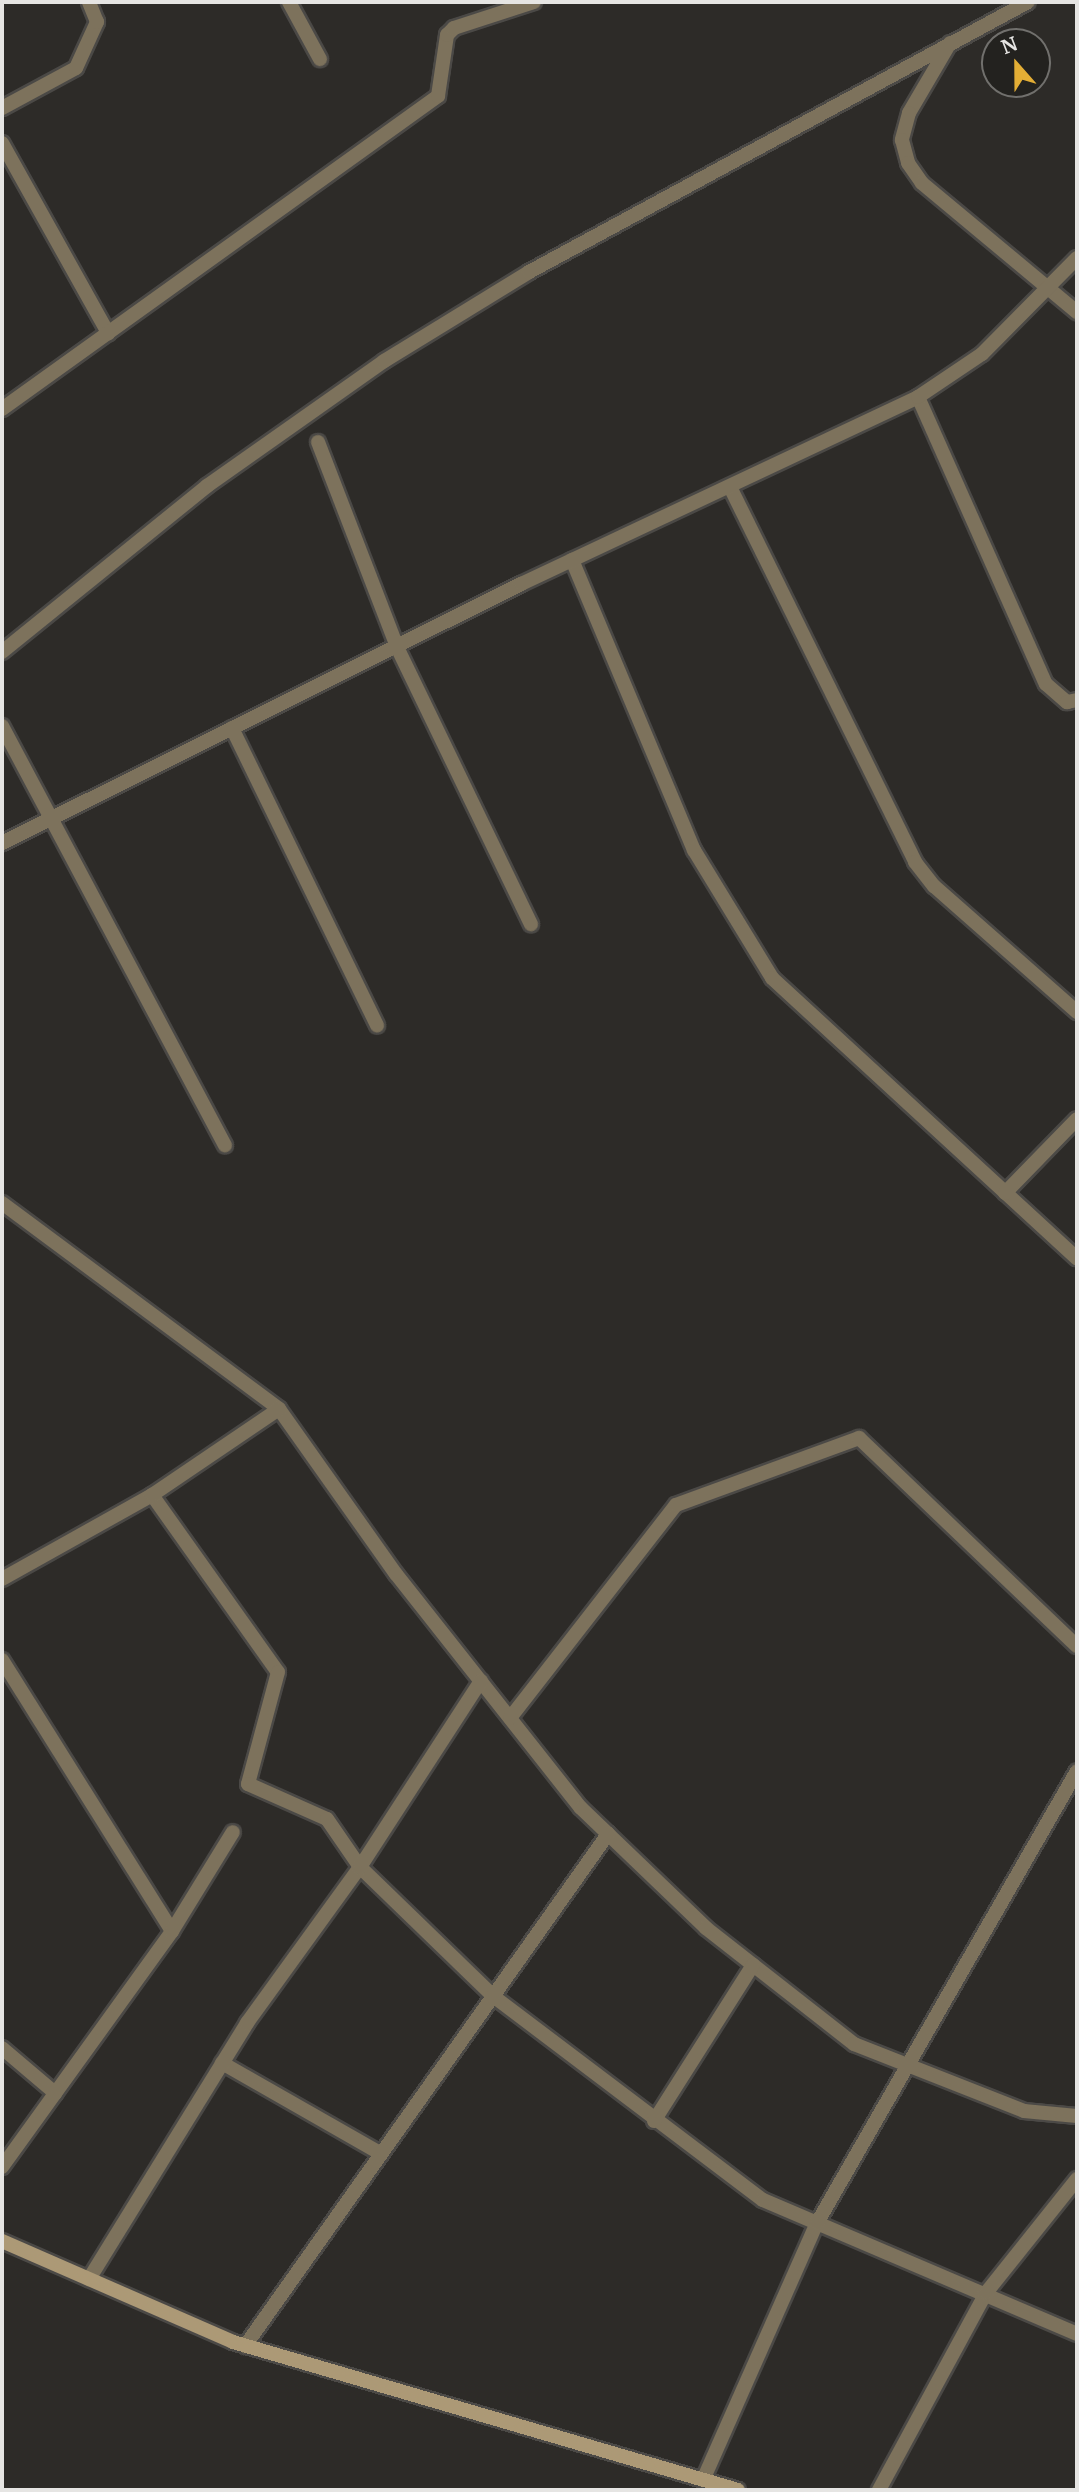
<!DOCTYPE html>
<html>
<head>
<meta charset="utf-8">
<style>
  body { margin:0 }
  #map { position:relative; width:1079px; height:2492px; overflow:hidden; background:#2d2b28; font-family:Merriweather,serif }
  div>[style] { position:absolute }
  .roads { filter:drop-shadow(2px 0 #4b4946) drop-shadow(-2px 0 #4b4946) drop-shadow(0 2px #4b4946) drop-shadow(0 -2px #4b4946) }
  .minor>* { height:14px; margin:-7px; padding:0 7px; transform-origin:7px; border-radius:7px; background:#7d725c }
  .secondary>* { height:14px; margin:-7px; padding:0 7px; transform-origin:7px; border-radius:7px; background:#ac9976 }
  span { translate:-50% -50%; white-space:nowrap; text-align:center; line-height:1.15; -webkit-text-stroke:7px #23221f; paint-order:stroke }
  .frame { position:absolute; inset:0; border:4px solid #e6e5e3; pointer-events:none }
  .north { position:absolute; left:981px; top:28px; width:70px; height:70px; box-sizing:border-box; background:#23221f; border:2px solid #71706d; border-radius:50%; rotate:339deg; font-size:19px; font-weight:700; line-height:28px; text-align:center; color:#e6e5e3 }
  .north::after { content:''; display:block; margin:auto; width:24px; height:32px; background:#e3ae35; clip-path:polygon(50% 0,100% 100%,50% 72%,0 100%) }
</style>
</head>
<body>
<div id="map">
  <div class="roads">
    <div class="minor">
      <i style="left:289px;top:2px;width:65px;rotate:61.5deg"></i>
      <i style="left:950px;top:43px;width:81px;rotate:120.4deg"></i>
      <i style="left:909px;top:113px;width:28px;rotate:105deg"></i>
      <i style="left:902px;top:140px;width:24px;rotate:75deg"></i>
      <i style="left:908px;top:163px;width:24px;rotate:55deg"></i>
      <i style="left:922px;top:183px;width:202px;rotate:39.8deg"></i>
      <i style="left:2px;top:108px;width:84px;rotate:-28.4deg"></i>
      <i style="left:76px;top:68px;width:51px;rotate:-65.5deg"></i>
      <i style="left:97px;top:22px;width:22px;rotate:-112deg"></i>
      <i style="left:2px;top:143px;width:218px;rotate:60.8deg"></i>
      <i style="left:918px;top:397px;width:314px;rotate:66deg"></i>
      <i style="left:1046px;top:684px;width:28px;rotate:41deg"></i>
      <i style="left:1067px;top:702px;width:10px;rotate:-11deg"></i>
      <i style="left:2px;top:409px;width:537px;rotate:-35.67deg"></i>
      <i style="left:438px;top:96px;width:62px;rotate:-81.6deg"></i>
      <i style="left:447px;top:35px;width:10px;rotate:-45deg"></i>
      <i style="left:454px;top:28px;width:84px;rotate:-18deg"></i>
      <i style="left:318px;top:442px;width:220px;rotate:68.9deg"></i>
      <i style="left:397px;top:647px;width:308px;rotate:64.2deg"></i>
      <i style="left:730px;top:487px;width:418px;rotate:63.7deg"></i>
      <i style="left:915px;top:862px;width:31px;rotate:52deg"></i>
      <i style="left:934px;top:886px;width:191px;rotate:41.4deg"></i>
      <i style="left:572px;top:560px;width:315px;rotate:67.2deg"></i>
      <i style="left:694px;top:850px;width:150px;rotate:58.6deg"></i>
      <i style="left:772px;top:978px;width:414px;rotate:42.6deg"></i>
      <i style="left:2px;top:652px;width:264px;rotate:-39deg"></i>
      <i style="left:207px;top:486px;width:217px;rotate:-35.2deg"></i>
      <i style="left:384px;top:361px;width:170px;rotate:-31.5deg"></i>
      <i style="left:529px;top:272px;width:567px;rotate:-28.42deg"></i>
      <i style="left:2px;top:726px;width:475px;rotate:62deg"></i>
      <i style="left:232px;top:728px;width:331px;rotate:64deg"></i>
      <i style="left:2px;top:843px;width:580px;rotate:-26.52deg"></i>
      <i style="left:521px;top:584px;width:439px;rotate:-25.2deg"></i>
      <i style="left:918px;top:397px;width:77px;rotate:-33.9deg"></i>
      <i style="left:982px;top:354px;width:135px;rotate:-45.3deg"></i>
      <i style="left:1005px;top:1193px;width:103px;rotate:-45.8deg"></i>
      <i style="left:2px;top:1203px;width:345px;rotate:36.6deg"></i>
      <i style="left:279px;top:1409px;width:202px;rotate:54.7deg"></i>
      <i style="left:396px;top:1574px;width:298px;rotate:51.7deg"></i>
      <i style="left:581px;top:1808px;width:173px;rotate:43.8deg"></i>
      <i style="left:706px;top:1928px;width:188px;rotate:38.1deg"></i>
      <i style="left:854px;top:2044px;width:183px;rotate:21.5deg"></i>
      <i style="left:1024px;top:2111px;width:53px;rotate:5.4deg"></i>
      <i style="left:152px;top:1495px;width:217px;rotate:54.6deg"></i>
      <i style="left:278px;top:1672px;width:116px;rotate:105deg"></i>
      <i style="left:248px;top:1784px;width:86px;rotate:23.9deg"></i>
      <i style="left:327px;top:1819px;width:58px;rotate:55.5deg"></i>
      <i style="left:360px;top:1867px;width:185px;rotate:44.1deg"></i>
      <i style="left:493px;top:1996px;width:338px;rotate:37.1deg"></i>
      <i style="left:763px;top:2200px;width:341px;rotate:23.1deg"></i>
      <i style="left:2px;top:1579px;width:172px;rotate:-29.2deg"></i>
      <i style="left:152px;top:1495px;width:153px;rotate:-34.1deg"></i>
      <i style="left:2px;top:1660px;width:320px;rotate:57.9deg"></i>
      <i style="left:510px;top:1718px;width:270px;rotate:-52.1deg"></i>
      <i style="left:676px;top:1505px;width:195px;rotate:-20.1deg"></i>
      <i style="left:859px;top:1438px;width:301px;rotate:43.7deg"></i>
      <i style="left:2px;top:2048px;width:70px;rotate:40.3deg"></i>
      <i style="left:222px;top:2063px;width:180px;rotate:29.7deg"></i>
      <i style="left:654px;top:2121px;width:185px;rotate:-57.6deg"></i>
      <i style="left:2px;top:2167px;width:291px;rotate:-54.2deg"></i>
      <i style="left:172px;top:1931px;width:116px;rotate:-58.4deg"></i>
      <i style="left:89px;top:2279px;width:301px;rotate:-58.3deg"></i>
      <i style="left:247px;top:2023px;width:193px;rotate:-54.1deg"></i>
      <i style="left:360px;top:1867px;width:222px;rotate:-57deg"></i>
      <i style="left:245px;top:2346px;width:628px;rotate:-54.66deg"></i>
      <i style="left:703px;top:2480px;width:281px;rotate:-66.1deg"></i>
      <i style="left:817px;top:2223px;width:521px;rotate:-60.09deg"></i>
      <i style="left:879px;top:2490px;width:224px;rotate:-61.5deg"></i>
      <i style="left:986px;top:2293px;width:146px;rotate:-51.4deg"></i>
    </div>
    <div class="secondary">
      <i style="left:2px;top:2241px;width:252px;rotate:23.6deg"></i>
      <i style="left:233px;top:2342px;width:526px;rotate:16.33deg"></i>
    </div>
  </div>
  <div class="frame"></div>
  <div class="north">N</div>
</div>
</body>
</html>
